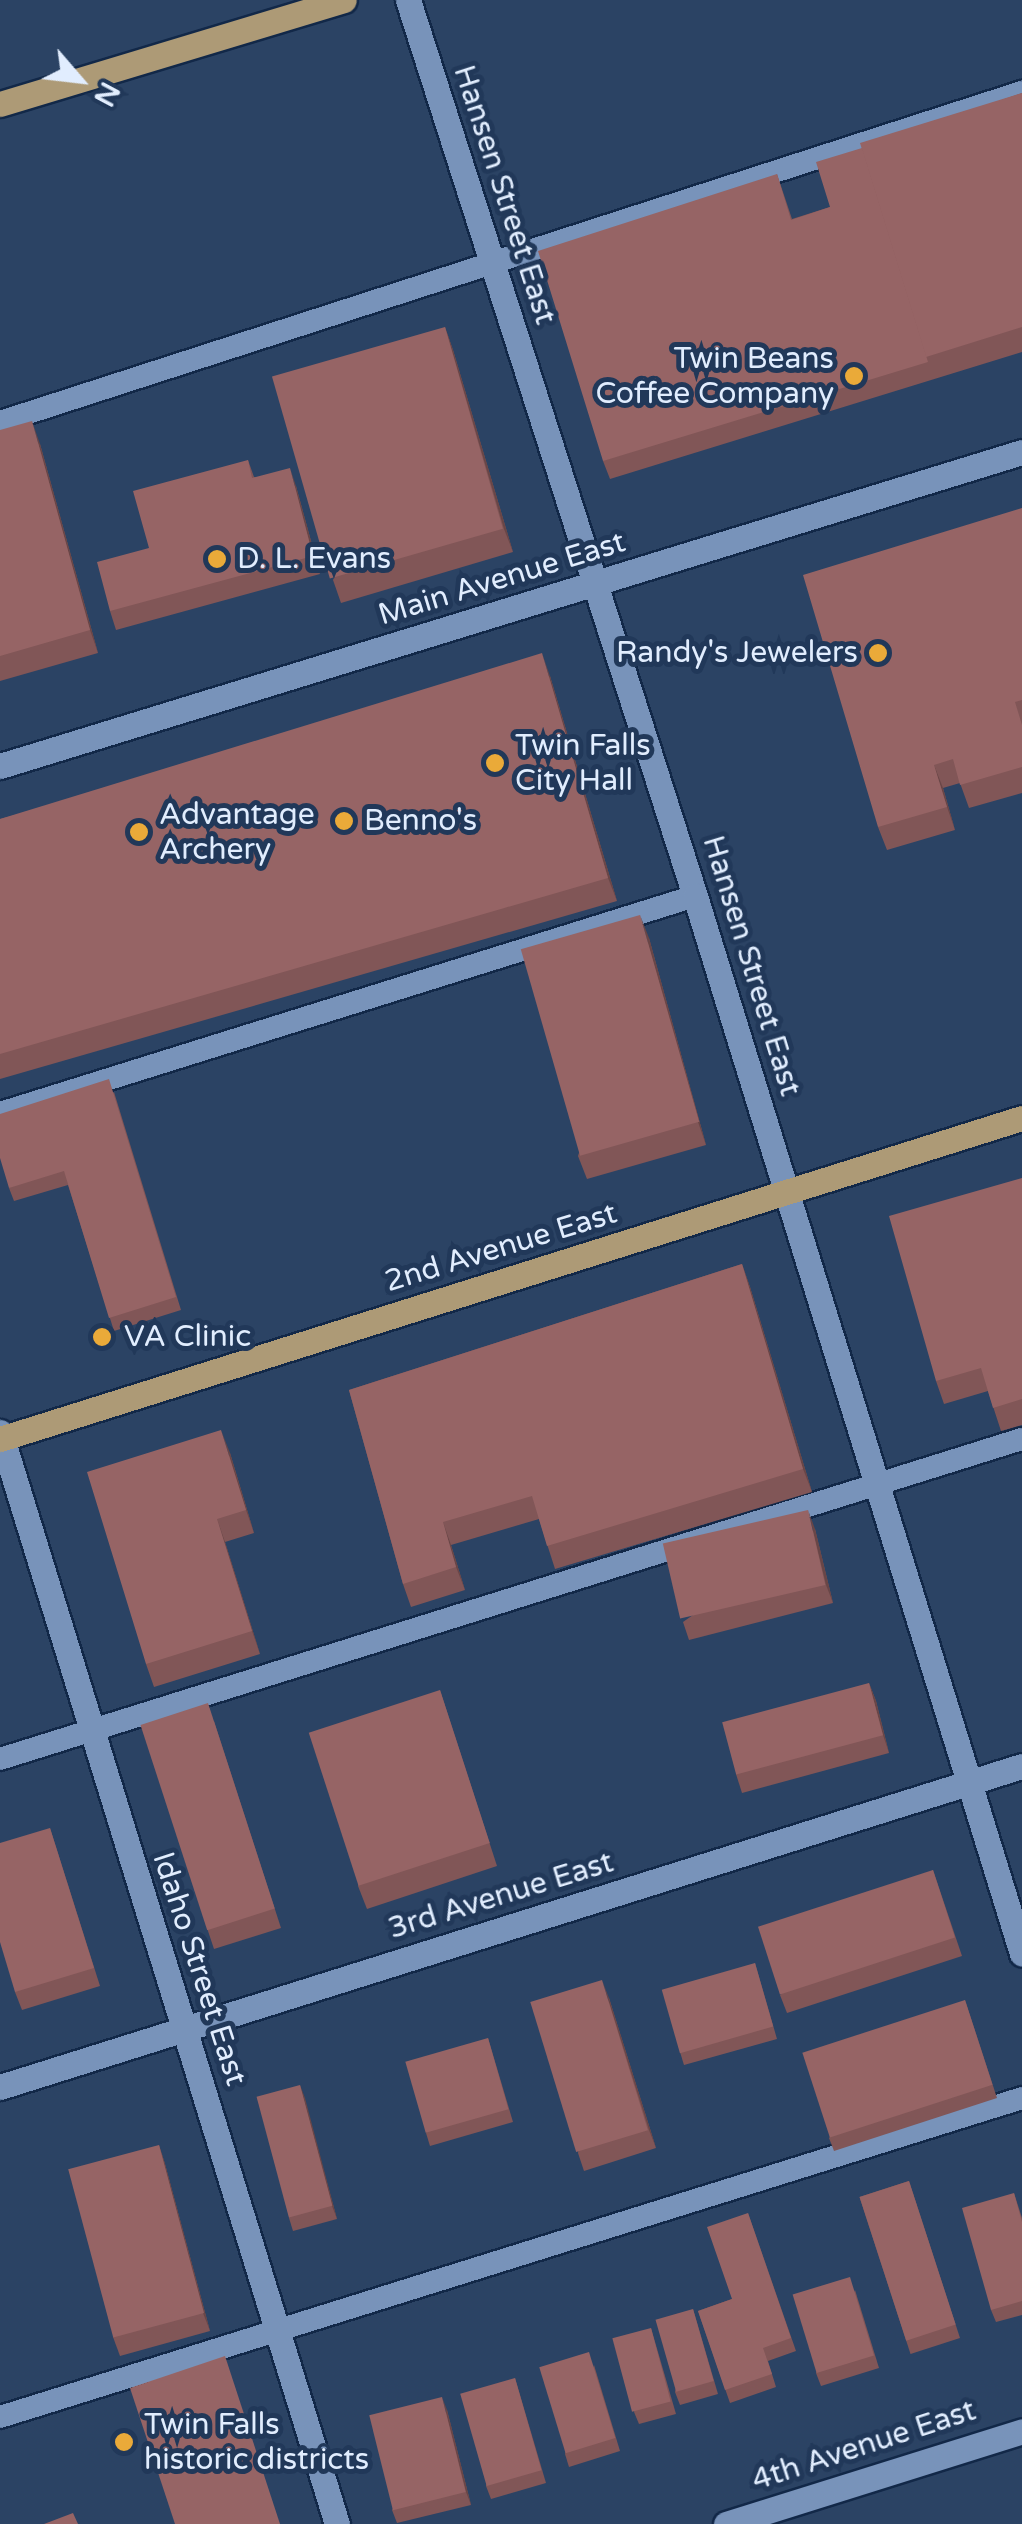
<!DOCTYPE html>
<html>
<head>
<meta charset="utf-8">
<style>
  body { margin:0 }
  #map { position:relative; width:1022px; height:2524px; overflow:hidden; background:#2b4364; font-family:"Varela Round",sans-serif }
  div>[style] { position:absolute }
  .roads { filter:drop-shadow(2px 0 #122848) drop-shadow(-2px 0 #122848) drop-shadow(0 2px #122848) drop-shadow(0 -2px #122848) }
  .lane>* { height:22px; margin:-11px; padding:0 11px; transform-origin:11px; border-radius:11px; background:#7893ba }
  .street>* { height:25px; margin:-12.5px; padding:0 12.5px; transform-origin:12.5px; border-radius:12.5px; background:#7893ba }
  .secondary>* { height:25px; margin:-12.5px; padding:0 12.5px; transform-origin:12.5px; border-radius:12.5px; background:#7893ba }
  .primary>* { height:25px; margin:-12.5px; padding:0 12.5px; transform-origin:12.5px; border-radius:12.5px; background:#ad9a76 }
  .wall>* { inset:0; background:#815657; transform-origin:0 0 }
  .shaded-wall>* { inset:0; background:#694647 }
  .building>* { inset:0; background:#966465; transform-origin:0 0 }
  .dots>* { width:28px; height:28px; translate:-50% -50%; box-sizing:border-box; border:5px solid #213859; border-radius:50% }
  span { translate:-50% -50%; white-space:nowrap; text-align:center; line-height:1.15; -webkit-text-stroke:10px #213859; paint-order:stroke }
  .street-label { font-size:30px; color:#e1edfe }
  .poi-label { font-size:30px; color:#e1edfe }
  .right { translate:-100% -50%; text-align:right }
  .left { translate:0 -50%; text-align:left }
  .north { position:absolute; left:30px; top:30px; width:100px; height:100px; -webkit-text-stroke:8px #213859; paint-order:stroke; rotate:118deg; font-size:28px; font-weight:700; line-height:40px; text-align:center; color:#e1edfe }
  .north::after { content:''; display:block; margin:auto; width:35px; height:45px; background:#e1edfe; clip-path:polygon(50% 0,100% 100%,50% 72%,0 100%) }
</style>
</head>
<body>
<div id="map">
  <div class="roads">
    <div class="lane">
      <i style="left:0;top:422px;width:1074px;rotate:-17.9deg"></i>
      <i style="left:0;top:1113px;width:728px;rotate:-17.34deg"></i>
      <i style="left:0;top:1759px;width:1071px;rotate:-17.39deg"></i>
      <i style="left:0;top:2417px;width:1071px;rotate:-17.33deg"></i>
    </div>
    <div class="street">
      <i style="left:408px;top:0;width:941px;rotate:72.24deg"></i>
      <i style="left:695px;top:896px;width:1107px;rotate:72.82deg"></i>
      <i style="left:0;top:2087px;width:1071px;rotate:-17.44deg"></i>
      <i style="left:726px;top:2524px;width:310px;rotate:-17.4deg"></i>
    </div>
    <div class="secondary">
      <i style="left:0;top:766px;width:1069px;rotate:-17.08deg"></i>
      <i style="left:0;top:1432px;width:1143px;rotate:72.85deg"></i>
    </div>
    <div class="primary">
      <i style="left:0;top:104px;width:359px;rotate:-16.8deg"></i>
      <i style="left:0;top:1439px;width:1071px;rotate:-17.44deg"></i>
    </div>
  </div>
  <div class="wall">
    <i style="clip-path:polygon(1022px 93px,1022px 352px,610px 479px,603px 461px,777px 174px,792px 219px,830px 207px,862px 148px)"></i>
    <i style="clip-path:polygon(445px 327px,453px 350px,513px 552px,341px 603px,333px 580px)"></i>
    <i style="clip-path:polygon(0 430px,40px 444px,98px 653px,0 681px)"></i>
    <i style="clip-path:polygon(248px 460px,254px 477px,296px 486px,320px 574px,116px 630px,110px 611px,149px 548px)"></i>
    <i style="clip-path:polygon(1022px 508px,1022px 793px,969px 808px,960px 783px,943px 788px,955px 830px,887px 850px,878px 827px)"></i>
    <i style="clip-path:polygon(550px 676px,617px 901px,0 1079px,0 819px)"></i>
    <i style="clip-path:polygon(649px 938px,706px 1145px,587px 1179px,578px 1156px)"></i>
    <i style="clip-path:polygon(114px 1092px,181px 1310px,114px 1331px,68px 1185px,14px 1201px,9px 1188px)"></i>
    <i style="clip-path:polygon(1022px 1178px,1022px 1425px,1001px 1431px,988px 1391px,944px 1404px,936px 1381px)"></i>
    <i style="clip-path:polygon(742px 1264px,750px 1287px,812px 1492px,555px 1569px,539px 1519px,451px 1545px,465px 1590px,411px 1607px,403px 1584px,349px 1390px)"></i>
    <i style="clip-path:polygon(230px 1453px,254px 1533px,225px 1542px,260px 1654px,154px 1687px,146px 1664px)"></i>
    <i style="clip-path:polygon(815px 1529px,833px 1603px,689px 1640px,683px 1622px)"></i>
    <i style="clip-path:polygon(869px 1683px,876px 1701px,889px 1753px,742px 1793px,736px 1774px)"></i>
    <i style="clip-path:polygon(440px 1690px,497px 1866px,367px 1909px,358px 1886px)"></i>
    <i style="clip-path:polygon(214px 1721px,281px 1928px,214px 1949px,208px 1931px)"></i>
    <i style="clip-path:polygon(50px 1828px,100px 1986px,22px 2010px,15px 1992px)"></i>
    <i style="clip-path:polygon(933px 1870px,962px 1956px,787px 2013px,780px 1995px)"></i>
    <i style="clip-path:polygon(755px 1963px,777px 2039px,684px 2065px,680px 2052px)"></i>
    <i style="clip-path:polygon(609px 1998px,656px 2148px,584px 2171px,578px 2153px)"></i>
    <i style="clip-path:polygon(965px 2000px,997px 2098px,834px 2151px,829px 2138px)"></i>
    <i style="clip-path:polygon(488px 2038px,513px 2122px,430px 2146px,426px 2133px)"></i>
    <i style="clip-path:polygon(300px 2085px,337px 2219px,293px 2231px,289px 2218px)"></i>
    <i style="clip-path:polygon(159px 2145px,165px 2164px,210px 2331px,120px 2356px,113px 2337px)"></i>
    <i style="left:909px;top:2181px;width:165px;height:52px;rotate:72deg"></i>
    <i style="clip-path:polygon(1014px 2193px,1022px 2218px,1022px 2315px,996px 2322px,991px 2310px)"></i>
    <i style="clip-path:polygon(748px 2213px,796px 2351px,768px 2361px,776px 2387px,730px 2403px,698px 2311px,732px 2299px)"></i>
    <i style="clip-path:polygon(855px 2290px,879px 2368px,821px 2386px,816px 2373px)"></i>
    <i style="clip-path:polygon(693px 2309px,718px 2394px,680px 2405px,675px 2392px)"></i>
    <i style="clip-path:polygon(651px 2328px,676px 2414px,639px 2424px,634px 2412px)"></i>
    <i style="clip-path:polygon(594px 2365px,620px 2451px,569px 2467px,565px 2454px)"></i>
    <i style="clip-path:polygon(515px 2378px,546px 2483px,491px 2499px,486px 2486px)"></i>
    <i style="clip-path:polygon(447px 2410px,471px 2505px,397px 2523px,392px 2510px)"></i>
  </div>
  <div class="shaded-wall">
    <i style="clip-path:polygon(445px 327px,453px 350px,513px 552px,504px 529px)"></i>
    <i style="clip-path:polygon(32px 421px,40px 444px,98px 653px,90px 630px)"></i>
    <i style="clip-path:polygon(290px 468px,296px 486px,320px 574px,313px 556px)"></i>
    <i style="clip-path:polygon(542px 653px,550px 676px,617px 901px,608px 878px)"></i>
    <i style="clip-path:polygon(934px 765px,943px 788px,955px 830px,947px 807px)"></i>
    <i style="clip-path:polygon(640px 915px,649px 938px,706px 1145px,698px 1122px)"></i>
    <i style="clip-path:polygon(742px 1264px,750px 1287px,812px 1492px,803px 1469px)"></i>
    <i style="clip-path:polygon(221px 1430px,230px 1453px,254px 1533px,246px 1510px)"></i>
    <i style="clip-path:polygon(808px 1510px,815px 1529px,833px 1603px,826px 1585px)"></i>
    <i style="clip-path:polygon(217px 1519px,225px 1542px,260px 1654px,252px 1631px)"></i>
    <i style="clip-path:polygon(443px 1522px,451px 1545px,465px 1590px,456px 1567px)"></i>
    <i style="clip-path:polygon(869px 1683px,876px 1701px,889px 1753px,883px 1735px)"></i>
    <i style="clip-path:polygon(602px 1980px,609px 1998px,656px 2148px,649px 2130px)"></i>
    <i style="clip-path:polygon(300px 2085px,305px 2098px,337px 2219px,332px 2206px)"></i>
    <i style="clip-path:polygon(159px 2145px,165px 2164px,210px 2331px,203px 2313px)"></i>
    <i style="clip-path:polygon(442px 2397px,447px 2410px,471px 2505px,466px 2492px)"></i>
  </div>
  <div class="building">
    <i style="clip-path:polygon(1022px 93px,1022px 327px,926px 357px,860px 143px)"></i>
    <i style="clip-path:polygon(862px 148px,928px 362px,603px 461px,538px 251px,777px 174px,791px 220px,830px 207px,816px 162px)"></i>
    <i style="left:445px;top:327px;width:210px;height:180px;rotate:74deg"></i>
    <i style="clip-path:polygon(32px 421px,90px 630px,0 656px,0 430px)"></i>
    <i style="clip-path:polygon(248px 460px,252px 478px,290px 468px,313px 556px,110px 611px,97px 562px,149px 548px,133px 491px)"></i>
    <i style="clip-path:polygon(1022px 508px,1022px 700px,1015px 702px,1022px 725px,1022px 767px,960px 785px,953px 759px,934px 765px,947px 807px,878px 827px,803px 575px)"></i>
    <i style="clip-path:polygon(542px 653px,608px 878px,0 1054px,0 819px)"></i>
    <i style="left:640px;top:915px;width:215px;height:124px;rotate:74deg"></i>
    <i style="clip-path:polygon(109px 1079px,176px 1297px,109px 1318px,64px 1171px,9px 1188px,0 1158px,0 1114px)"></i>
    <i style="clip-path:polygon(1022px 1178px,1022px 1399px,993px 1408px,981px 1368px,936px 1381px,889px 1216px)"></i>
    <i style="clip-path:polygon(742px 1264px,803px 1469px,547px 1546px,532px 1496px,443px 1522px,456px 1567px,403px 1584px,349px 1390px)"></i>
    <i style="clip-path:polygon(221px 1430px,246px 1510px,217px 1519px,252px 1631px,146px 1664px,87px 1472px)"></i>
    <i style="left:808px;top:1510px;width:77px;height:149px;rotate:77deg"></i>
    <i style="left:869px;top:1683px;width:54px;height:152px;rotate:75deg"></i>
    <i style="left:440px;top:1690px;width:161px;height:138px;rotate:72deg"></i>
    <i style="left:208px;top:1703px;width:216px;height:71px;rotate:72deg"></i>
    <i style="clip-path:polygon(50px 1828px,94px 1968px,15px 1992px,0 1942px,0 1843px)"></i>
    <i style="left:933px;top:1870px;width:71px;height:184px;rotate:72deg"></i>
    <i style="left:755px;top:1963px;width:66px;height:97px;rotate:74deg"></i>
    <i style="left:602px;top:1980px;width:157px;height:75px;rotate:73deg"></i>
    <i style="left:965px;top:2000px;width:89px;height:171px;rotate:72deg"></i>
    <i style="left:488px;top:2038px;width:74px;height:86px;rotate:74deg"></i>
    <i style="left:300px;top:2085px;width:125px;height:45px;rotate:75deg"></i>
    <i style="left:159px;top:2145px;width:174px;height:94px;rotate:75deg"></i>
    <i style="left:909px;top:2181px;width:151px;height:52px;rotate:72deg"></i>
    <i style="clip-path:polygon(1014px 2193px,1022px 2222px,1022px 2301px,991px 2310px,962px 2208px)"></i>
    <i style="clip-path:polygon(748px 2213px,791px 2338px,763px 2348px,772px 2374px,725px 2390px,698px 2311px,732px 2299px,707px 2227px)"></i>
    <i style="left:850px;top:2277px;width:82px;height:60px;rotate:73deg"></i>
    <i style="left:693px;top:2309px;width:75px;height:39px;rotate:74deg"></i>
    <i style="left:651px;top:2328px;width:76px;height:40px;rotate:75deg"></i>
    <i style="left:589px;top:2352px;width:90px;height:52px;rotate:73deg"></i>
    <i style="clip-path:polygon(225px 2356px,280px 2524px,175px 2524px,130px 2388px)"></i>
    <i style="left:515px;top:2378px;width:96px;height:57px;rotate:74deg"></i>
    <i style="left:442px;top:2397px;width:98px;height:75px;rotate:76deg"></i>
    <i style="clip-path:polygon(73px 2513px,78px 2524px,44px 2524px)"></i>
  </div>
  <div class="dots">
    <i style="left:854px;top:376px;background:#eaaa39"></i>
    <i style="left:217px;top:559px;background:#eaaa39"></i>
    <i style="left:878px;top:653px;background:#eaaa39"></i>
    <i style="left:495px;top:763px;background:#eaaa39"></i>
    <i style="left:344px;top:821px;background:#eaaa39"></i>
    <i style="left:139px;top:832px;background:#eaaa39"></i>
    <i style="left:102px;top:1337px;background:#eaaa39"></i>
    <i style="left:124px;top:2442px;background:#eaaa39"></i>
  </div>
  <div class="street-label">
    <span style="left:504px;top:195px;rotate:72deg">Hansen Street East</span>
    <span style="left:502px;top:579px;rotate:-17deg">Main Avenue East</span>
    <span style="left:751px;top:966px;rotate:73deg">Hansen Street East</span>
    <span style="left:501px;top:1248px;rotate:-17deg">2nd Avenue East</span>
    <span style="left:501px;top:1896px;rotate:-17deg">3rd Avenue East</span>
    <span style="left:199px;top:1969px;rotate:72deg">Idaho Street East</span>
    <span style="left:864px;top:2446px;rotate:-18deg">4th Avenue East</span>
  </div>
  <div class="poi-label">
    <span class="right" style="left:834px;top:376px">Twin Beans<br>Coffee Company</span>
    <span class="left" style="left:237px;top:559px">D. L. Evans</span>
    <span class="right" style="left:858px;top:653px">Randy's Jewelers</span>
    <span class="left" style="left:515px;top:763px">Twin Falls<br>City Hall</span>
    <span class="left" style="left:159px;top:832px">Advantage<br>Archery</span>
    <span class="left" style="left:364px;top:821px">Benno's</span>
    <span class="left" style="left:124px;top:1337px">VA Clinic</span>
    <span class="left" style="left:144px;top:2442px">Twin Falls<br>historic districts</span>
  </div>
  <div class="north">N</div>
</div>
</body>
</html>
